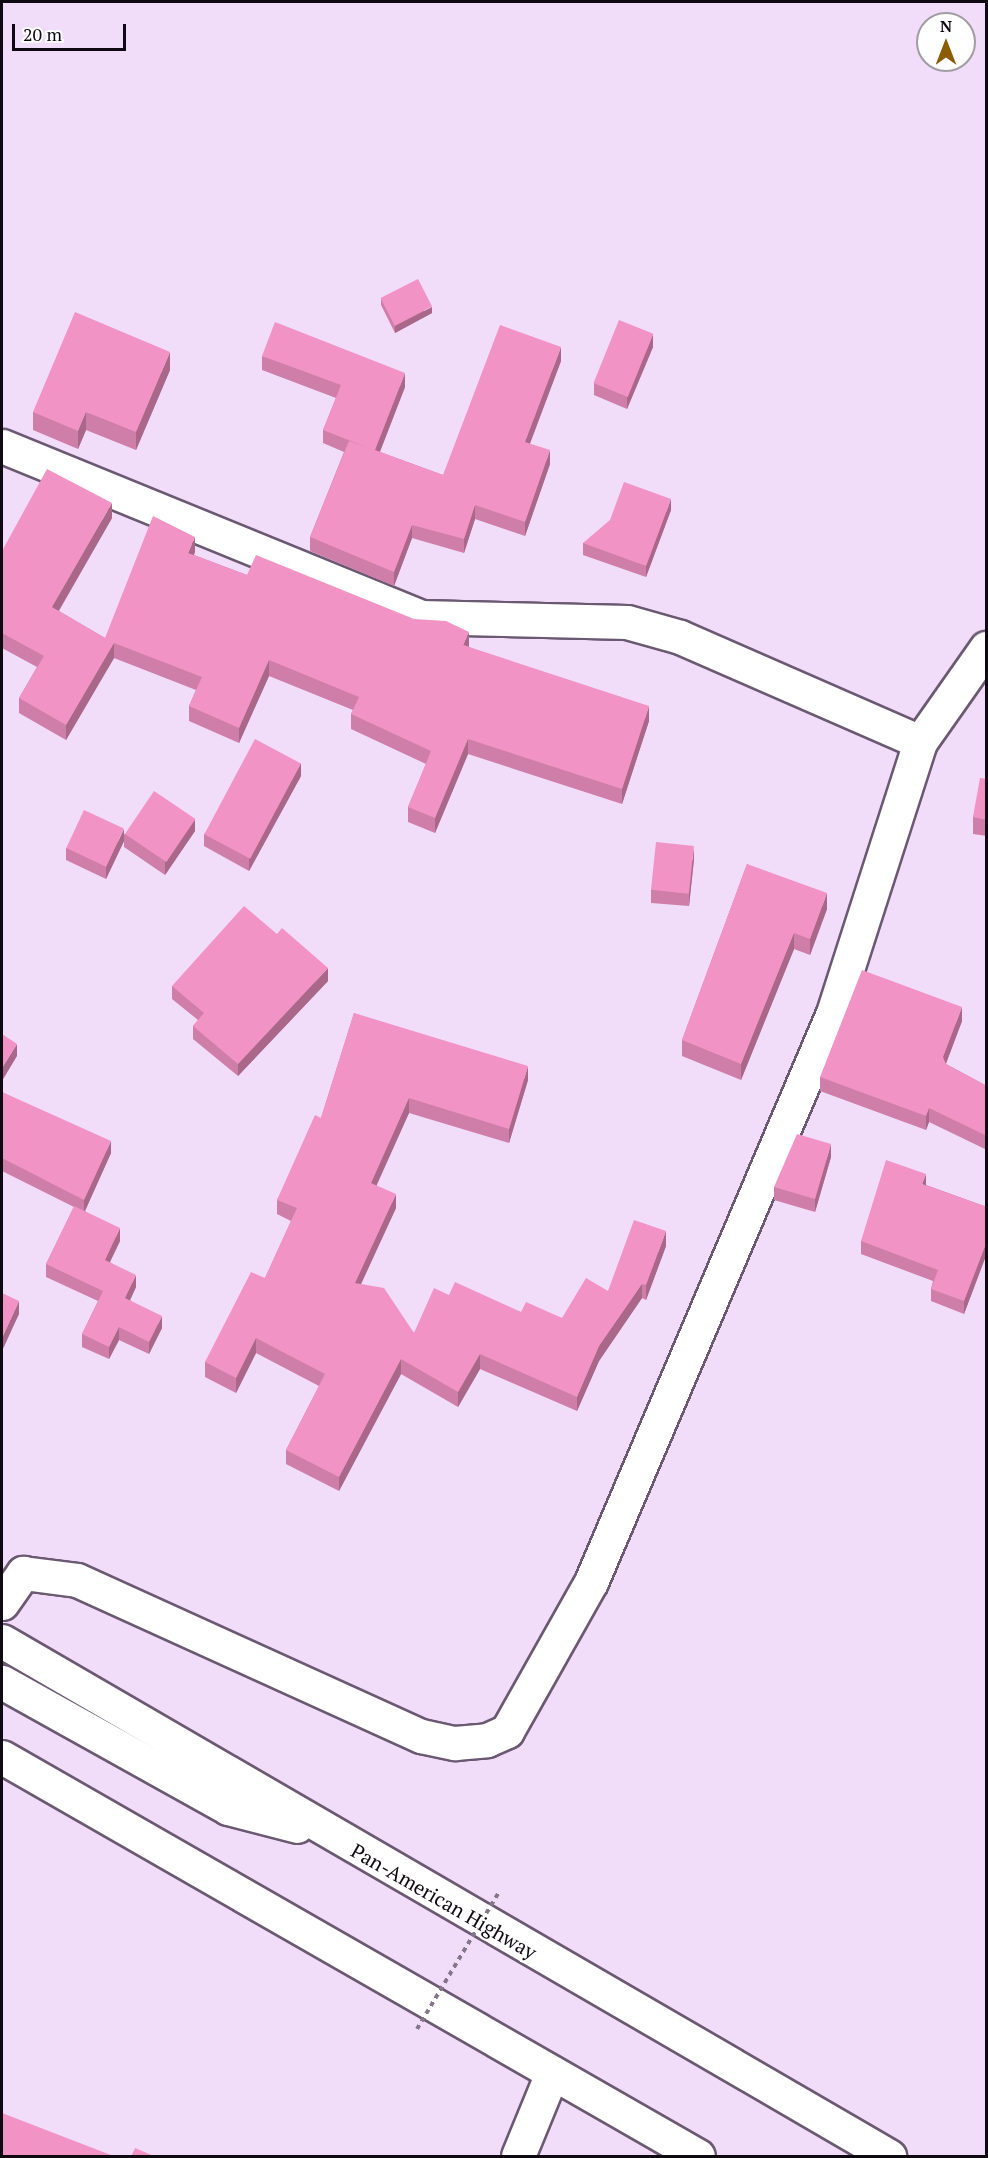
<!DOCTYPE html>
<html>
<head>
<meta charset="utf-8">
<style>
  body { margin:0 }
  #map { position:relative; width:988px; height:2158px; overflow:hidden; background:#f1dcf9; font-family:"PT Serif",serif }
  div>[style] { position:absolute }
  .roads { filter:drop-shadow(2px 0 #6b5972) drop-shadow(-2px 0 #6b5972) drop-shadow(0 2px #6b5972) drop-shadow(0 -2px #6b5972) }
  .minor>* { height:33px; margin:-16.5px; padding:0 16.5px; transform-origin:16.5px; border-radius:16.5px; background:#fff }
  .highway>* { height:33px; margin:-16.5px; padding:0 16.5px; transform-origin:16.5px; border-radius:16.5px; background:#fff }
  .path-bridge>* { height:4px; margin-top:-2px; transform-origin:0; background:repeating-linear-gradient(90deg,#84778a 0 4.5px,transparent 0 9px) }
  .wall>* { inset:0; background:#cf7ea9 }
  .shaded-wall>* { inset:0; background:#a96789 }
  .building>* { inset:0; background:#f193c4; transform-origin:0 0 }
  span { translate:-50% -50%; white-space:nowrap; text-align:center; line-height:1.15; -webkit-text-stroke:5px #fff; paint-order:stroke }
  .street-label { font-size:20px; color:#0f0912 }
  .frame { position:absolute; inset:0; border:3px solid #0f0912; pointer-events:none }
  .north { position:absolute; left:916px; top:12px; width:60px; height:60px; box-sizing:border-box; background:#fff; border:2px solid #9f9da0; border-radius:50%; rotate:0deg; font-size:16px; font-weight:700; line-height:24px; text-align:center; color:#0f0912 }
  .north::after { content:''; display:block; margin:auto; width:21px; height:27px; background:#8c5c05; clip-path:polygon(50% 0,100% 100%,50% 72%,0 100%) }
  .scale { position:absolute; left:12px; top:24px; width:114px; height:27px; box-sizing:border-box; border:3px solid #0f0912; border-top:0; padding-left:8px; font-size:18px; line-height:21px; white-space:nowrap; color:#0f0912; -webkit-text-stroke:4px #fff; paint-order:stroke }
</style>
</head>
<body>
<div id="map">
  <div class="roads">
    <div class="minor">
      <i style="left:2px;top:446px;width:453px;rotate:22.2deg"></i>
      <i style="left:421px;top:617px;width:206px;rotate:1.4deg"></i>
      <i style="left:627px;top:622px;width:55px;rotate:15.8deg"></i>
      <i style="left:680px;top:637px;width:262px;rotate:23.6deg"></i>
      <i style="left:2px;top:1603px;width:37px;rotate:-55deg"></i>
      <i style="left:23px;top:1573px;width:54px;rotate:7.4deg"></i>
      <i style="left:77px;top:1580px;width:378px;rotate:24.4deg"></i>
      <i style="left:421px;top:1736px;width:35px;rotate:12deg"></i>
      <i style="left:455px;top:1743px;width:32px;rotate:-5deg"></i>
      <i style="left:487px;top:1740px;width:22px;rotate:-24deg"></i>
      <i style="left:507px;top:1731px;width:171px;rotate:-60.6deg"></i>
      <i style="left:591px;top:1582px;width:618px;rotate:-66.96deg"></i>
      <i style="left:833px;top:1013px;width:285px;rotate:-72.2deg"></i>
      <i style="left:920px;top:742px;width:115px;rotate:-54.9deg"></i>
      <i style="left:518px;top:2156px;width:90px;rotate:-67.7deg"></i>
    </div>
    <div class="highway">
      <i style="left:2px;top:1641px;width:1026px;rotate:30.14deg"></i>
      <i style="left:2px;top:1682px;width:259px;rotate:29.1deg"></i>
      <i style="left:228px;top:1808px;width:71px;rotate:14.6deg"></i>
      <i style="left:2px;top:1757px;width:802px;rotate:29.82deg"></i>
    </div>
  </div>
  <div class="path-bridge">
    <i style="left:417px;top:2029px;width:160px;rotate:-59.1deg"></i>
  </div>
  <div class="wall">
    <i style="clip-path:polygon(381px 299px,432px 313px,395px 333px,381px 305px)"></i>
    <i style="clip-path:polygon(653px 347px,627px 409px,594px 395px,594px 383px)"></i>
    <i style="clip-path:polygon(262px 356px,405px 387px,380px 452px,443px 475px,561px 361px,530px 444px,550px 464px,525px 536px,475px 519px,464px 553px,412px 538px,394px 586px,310px 551px,310px 537px,344px 452px,323px 443px,323px 430px,336px 398px,262px 370px)"></i>
    <i style="clip-path:polygon(170px 370px,136px 450px,86px 430px,78px 449px,33px 430px,33px 412px)"></i>
    <i style="clip-path:polygon(671px 510px,646px 577px,583px 555px,583px 543px)"></i>
    <i style="clip-path:polygon(112px 518px,59px 611px,105px 638px,195px 552px,194px 555px,247px 575px,469px 647px,649px 721px,622px 804px,468px 754px,435px 833px,408px 822px,408px 807px,426px 764px,351px 729px,351px 714px,353px 710px,269px 676px,239px 743px,189px 721px,189px 706px,196px 690px,114px 658px,66px 740px,19px 713px,19px 698px,37px 667px,2px 648px,2px 551px)"></i>
    <i style="clip-path:polygon(301px 776px,249px 871px,204px 846px,204px 834px)"></i>
    <i style="clip-path:polygon(987px 779px,987px 836px,973px 834px,973px 817px)"></i>
    <i style="clip-path:polygon(195px 831px,165px 875px,124px 847px,124px 834px)"></i>
    <i style="clip-path:polygon(124px 841px,106px 879px,66px 860px,66px 848px)"></i>
    <i style="clip-path:polygon(694px 859px,689px 906px,651px 903px,651px 890px)"></i>
    <i style="clip-path:polygon(747px 864px,827px 909px,810px 955px,794px 949px,741px 1080px,682px 1056px,682px 1040px)"></i>
    <i style="clip-path:polygon(328px 981px,238px 1076px,193px 1039px,193px 1026px,198px 1020px,172px 999px,172px 986px)"></i>
    <i style="clip-path:polygon(354px 1013px,528px 1080px,509px 1143px,409px 1113px,376px 1185px,396px 1208px,361px 1284px,414px 1333px,449px 1295px,521px 1312px,562px 1318px,608px 1291px,666px 1246px,646px 1300px,642px 1298px,599px 1361px,577px 1411px,480px 1369px,458px 1407px,401px 1374px,339px 1491px,286px 1464px,286px 1450px,319px 1386px,256px 1353px,236px 1393px,205px 1377px,205px 1362px,265px 1278px,291px 1221px,277px 1214px,277px 1200px,321px 1118px)"></i>
    <i style="clip-path:polygon(962px 1021px,946px 1064px,987px 1086px,987px 1150px,929px 1122px,926px 1130px,820px 1091px,820px 1077px)"></i>
    <i style="clip-path:polygon(2px 1092px,111px 1153px,85px 1211px,120px 1241px,110px 1262px,136px 1287px,130px 1300px,162px 1328px,149px 1354px,119px 1340px,109px 1359px,82px 1347px,82px 1334px,98px 1301px,46px 1277px,46px 1264px,74px 1207px,2px 1171px)"></i>
    <i style="clip-path:polygon(831px 1157px,815px 1212px,774px 1200px,774px 1187px)"></i>
    <i style="clip-path:polygon(926px 1185px,987px 1207px,987px 1253px,964px 1314px,931px 1301px,931px 1289px,933px 1281px,861px 1254px,861px 1241px)"></i>
  </div>
  <div class="shaded-wall">
    <i style="clip-path:polygon(432px 307px,432px 313px,395px 333px,395px 326px)"></i>
    <i style="clip-path:polygon(653px 334px,653px 347px,627px 409px,627px 397px)"></i>
    <i style="clip-path:polygon(561px 347px,561px 361px,525px 456px,525px 442px)"></i>
    <i style="clip-path:polygon(170px 352px,170px 370px,136px 450px,136px 432px)"></i>
    <i style="clip-path:polygon(405px 373px,405px 387px,375px 464px,375px 450px)"></i>
    <i style="clip-path:polygon(86px 412px,86px 430px,78px 449px,78px 431px)"></i>
    <i style="clip-path:polygon(550px 450px,550px 464px,525px 536px,525px 522px)"></i>
    <i style="clip-path:polygon(671px 499px,671px 510px,646px 577px,646px 566px)"></i>
    <i style="clip-path:polygon(112px 503px,112px 518px,52px 622px,52px 607px)"></i>
    <i style="clip-path:polygon(475px 505px,475px 519px,464px 553px,464px 539px)"></i>
    <i style="clip-path:polygon(412px 525px,412px 538px,394px 586px,394px 572px)"></i>
    <i style="clip-path:polygon(195px 537px,195px 552px,188px 568px,188px 553px)"></i>
    <i style="clip-path:polygon(469px 632px,469px 647px,463px 645px)"></i>
    <i style="clip-path:polygon(114px 643px,114px 658px,66px 740px,66px 725px)"></i>
    <i style="clip-path:polygon(269px 660px,269px 676px,239px 743px,239px 728px)"></i>
    <i style="clip-path:polygon(649px 706px,649px 721px,622px 804px,622px 789px)"></i>
    <i style="clip-path:polygon(468px 739px,468px 754px,435px 833px,435px 818px)"></i>
    <i style="clip-path:polygon(301px 763px,301px 776px,249px 871px,249px 858px)"></i>
    <i style="clip-path:polygon(195px 819px,195px 831px,165px 875px,165px 862px)"></i>
    <i style="clip-path:polygon(124px 829px,124px 841px,106px 879px,106px 867px)"></i>
    <i style="clip-path:polygon(694px 846px,694px 859px,689px 906px,689px 894px)"></i>
    <i style="clip-path:polygon(827px 893px,827px 909px,810px 955px,810px 939px)"></i>
    <i style="clip-path:polygon(794px 933px,794px 949px,741px 1080px,741px 1064px)"></i>
    <i style="clip-path:polygon(328px 968px,328px 981px,238px 1076px,238px 1064px)"></i>
    <i style="clip-path:polygon(962px 1007px,962px 1021px,943px 1071px,943px 1057px)"></i>
    <i style="clip-path:polygon(17px 1044px,17px 1056px,2px 1081px,2px 1068px)"></i>
    <i style="clip-path:polygon(528px 1066px,528px 1080px,509px 1143px,509px 1129px)"></i>
    <i style="clip-path:polygon(409px 1098px,409px 1113px,371px 1198px,371px 1183px)"></i>
    <i style="clip-path:polygon(929px 1108px,929px 1122px,926px 1130px,926px 1116px)"></i>
    <i style="clip-path:polygon(111px 1141px,111px 1153px,84px 1213px,84px 1200px)"></i>
    <i style="clip-path:polygon(831px 1144px,831px 1157px,815px 1212px,815px 1199px)"></i>
    <i style="clip-path:polygon(926px 1174px,926px 1187px,922px 1184px)"></i>
    <i style="clip-path:polygon(396px 1194px,396px 1208px,355px 1297px,355px 1283px)"></i>
    <i style="clip-path:polygon(120px 1228px,120px 1241px,105px 1272px,105px 1260px)"></i>
    <i style="clip-path:polygon(666px 1231px,666px 1246px,646px 1300px,646px 1285px)"></i>
    <i style="clip-path:polygon(987px 1241px,987px 1253px,964px 1314px,964px 1301px)"></i>
    <i style="clip-path:polygon(136px 1275px,136px 1287px,125px 1311px,125px 1298px)"></i>
    <i style="clip-path:polygon(642px 1284px,642px 1298px,599px 1361px,577px 1411px,577px 1397px,599px 1346px)"></i>
    <i style="clip-path:polygon(19px 1301px,19px 1314px,2px 1351px,2px 1338px)"></i>
    <i style="clip-path:polygon(162px 1316px,162px 1328px,149px 1354px,149px 1342px)"></i>
    <i style="clip-path:polygon(119px 1327px,119px 1340px,109px 1359px,109px 1347px)"></i>
    <i style="clip-path:polygon(256px 1338px,256px 1353px,236px 1393px,236px 1378px)"></i>
    <i style="clip-path:polygon(480px 1354px,480px 1369px,458px 1407px,458px 1392px)"></i>
    <i style="clip-path:polygon(401px 1359px,401px 1374px,339px 1491px,339px 1477px)"></i>
  </div>
  <div class="building">
    <i style="left:418px;top:279px;width:31px;height:42px;rotate:63deg"></i>
    <i style="clip-path:polygon(75px 312px,170px 352px,136px 432px,86px 412px,78px 431px,33px 412px)"></i>
    <i style="left:619px;top:320px;width:37px;height:68px;rotate:22deg"></i>
    <i style="clip-path:polygon(275px 322px,405px 373px,375px 450px,443px 475px,500px 325px,561px 347px,525px 442px,550px 450px,525px 522px,475px 505px,464px 539px,412px 525px,394px 572px,310px 537px,349px 441px,366px 447px,323px 430px,341px 385px,262px 356px)"></i>
    <i style="clip-path:polygon(47px 469px,112px 503px,52px 607px,105px 638px,153px 516px,195px 537px,188px 553px,247px 575px,256px 555px,414px 619px,446px 621px,469px 632px,463px 645px,649px 706px,622px 789px,468px 739px,435px 818px,408px 807px,431px 751px,351px 714px,359px 697px,269px 660px,239px 728px,189px 706px,202px 677px,114px 643px,66px 725px,19px 698px,44px 656px,2px 633px,2px 551px)"></i>
    <i style="clip-path:polygon(624px 482px,671px 499px,646px 566px,583px 543px,610px 520px)"></i>
    <i style="left:255px;top:739px;width:52px;height:108px;rotate:28deg"></i>
    <i style="clip-path:polygon(980px 778px,987px 779px,987px 820px,973px 817px)"></i>
    <i style="left:154px;top:791px;width:50px;height:52px;rotate:34deg"></i>
    <i style="left:84px;top:810px;width:44px;height:42px;rotate:25deg"></i>
    <i style="left:656px;top:842px;width:38px;height:48px;rotate:6deg"></i>
    <i style="clip-path:polygon(747px 864px,827px 893px,810px 939px,794px 933px,741px 1064px,682px 1040px)"></i>
    <i style="clip-path:polygon(244px 906px,277px 934px,282px 928px,328px 968px,238px 1064px,193px 1026px,204px 1013px,172px 986px)"></i>
    <i style="clip-path:polygon(862px 970px,962px 1007px,943px 1057px,946px 1064px,987px 1086px,987px 1136px,929px 1108px,926px 1116px,820px 1077px)"></i>
    <i style="clip-path:polygon(354px 1013px,528px 1066px,509px 1129px,409px 1098px,371px 1183px,396px 1194px,355px 1283px,384px 1288px,414px 1333px,434px 1288px,449px 1295px,455px 1282px,521px 1312px,526px 1302px,562px 1318px,586px 1278px,608px 1291px,634px 1220px,666px 1231px,646px 1285px,642px 1284px,599px 1346px,577px 1397px,480px 1354px,458px 1392px,401px 1359px,339px 1477px,286px 1450px,325px 1374px,256px 1338px,236px 1378px,205px 1362px,251px 1272px,265px 1278px,297px 1208px,277px 1200px,315px 1115px,321px 1118px)"></i>
    <i style="clip-path:polygon(2px 1034px,17px 1044px,2px 1068px)"></i>
    <i style="clip-path:polygon(2px 1092px,111px 1141px,84px 1200px,2px 1158px)"></i>
    <i style="clip-path:polygon(797px 1134px,831px 1144px,815px 1199px,774px 1187px)"></i>
    <i style="clip-path:polygon(886px 1160px,926px 1174px,922px 1184px,987px 1207px,987px 1241px,964px 1301px,931px 1289px,938px 1270px,861px 1241px)"></i>
    <i style="clip-path:polygon(74px 1206px,120px 1228px,105px 1260px,136px 1275px,125px 1298px,162px 1316px,149px 1342px,119px 1327px,109px 1347px,82px 1334px,103px 1291px,46px 1264px)"></i>
    <i style="clip-path:polygon(2px 1293px,19px 1301px,2px 1338px)"></i>
    <i style="clip-path:polygon(2px 2113px,116px 2157px,2px 2157px)"></i>
    <i style="clip-path:polygon(135px 2148px,156px 2157px,131px 2157px)"></i>
  </div>
  <div class="street-label">
    <span style="left:444px;top:1901px;rotate:30deg">Pan-American Highway</span>
  </div>
  <div class="frame"></div>
  <div class="north">N</div>
  <div class="scale">20 m</div>
</div>
</body>
</html>
